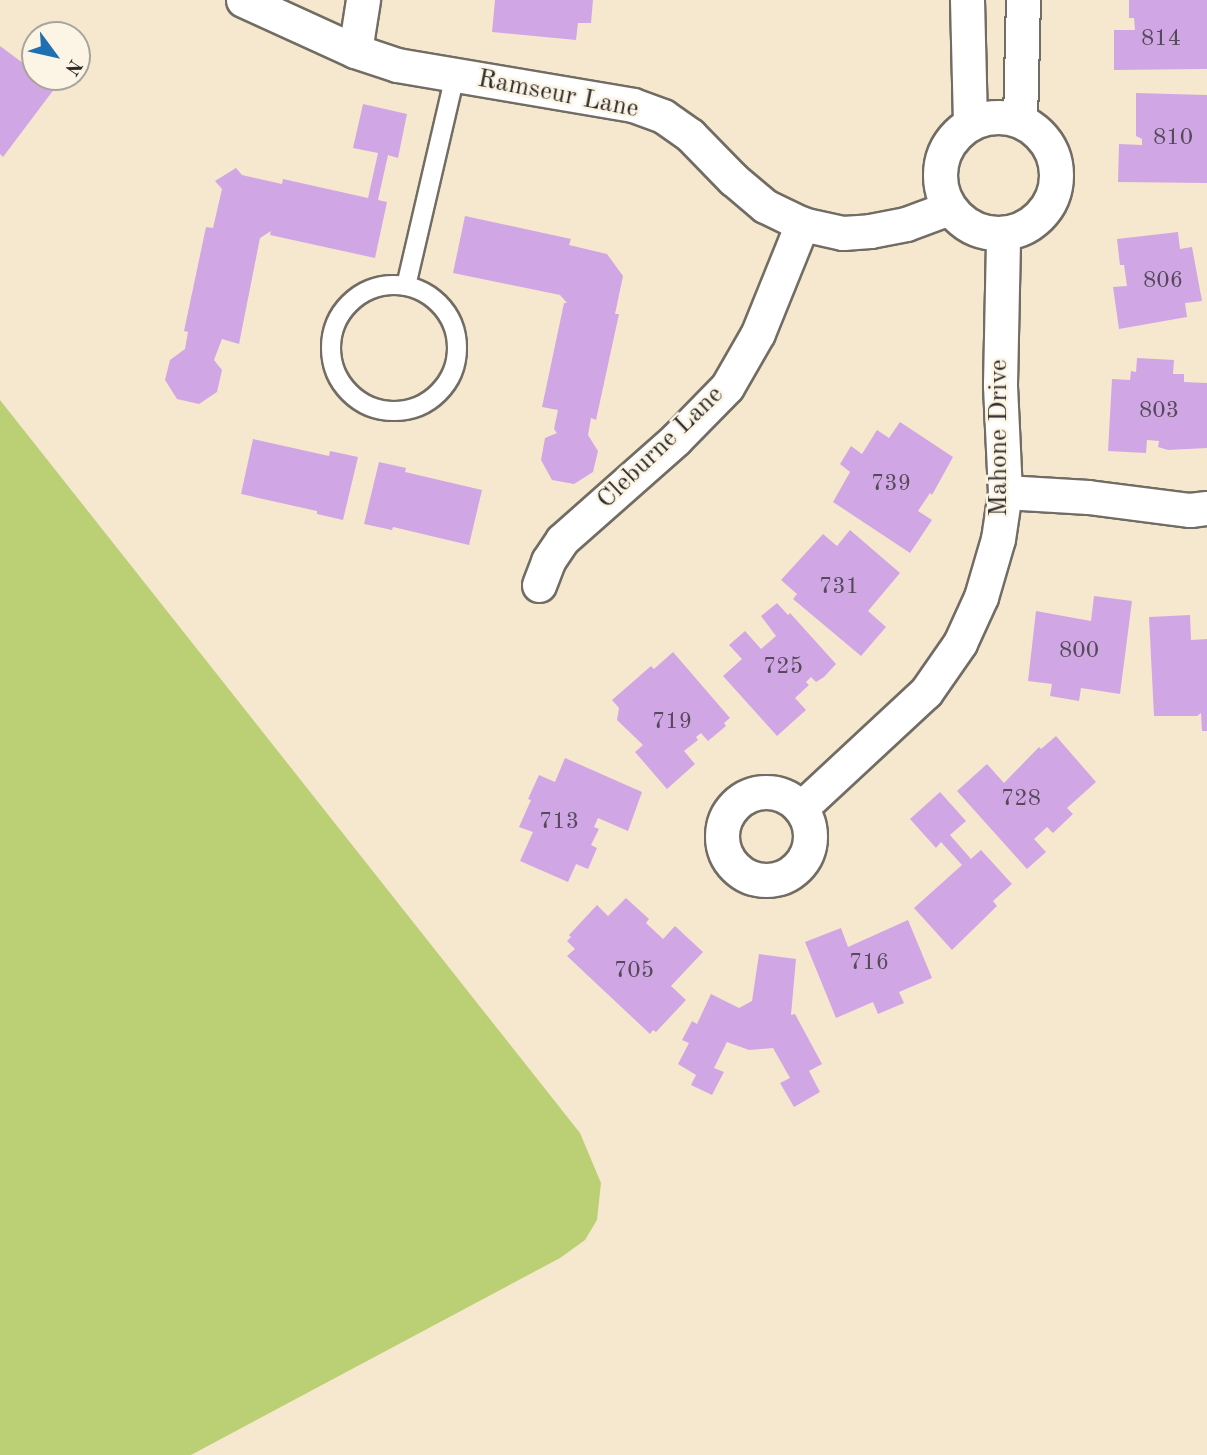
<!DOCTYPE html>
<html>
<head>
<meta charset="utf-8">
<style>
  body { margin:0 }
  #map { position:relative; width:1207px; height:1455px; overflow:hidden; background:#f6e8cf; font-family:"Old Standard TT",serif }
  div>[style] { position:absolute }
  .green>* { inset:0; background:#bbd074 }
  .building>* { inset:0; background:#d0a7e4 }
  .roads { filter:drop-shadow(2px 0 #726d64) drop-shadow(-2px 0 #726d64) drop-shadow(0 2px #726d64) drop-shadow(0 -2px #726d64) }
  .lane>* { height:18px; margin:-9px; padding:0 9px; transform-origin:9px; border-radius:9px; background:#fff }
  .lane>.ring { margin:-9px; padding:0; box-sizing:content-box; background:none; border:18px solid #fff; border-radius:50% }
  .street>* { height:33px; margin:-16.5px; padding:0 16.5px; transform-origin:16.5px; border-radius:16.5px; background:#fff }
  .street>.ring { margin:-16.5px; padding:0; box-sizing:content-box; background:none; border:33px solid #fff; border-radius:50% }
  span { translate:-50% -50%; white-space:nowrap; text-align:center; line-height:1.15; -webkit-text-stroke:5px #fcf5e5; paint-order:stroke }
  .number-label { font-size:23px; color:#544a59 }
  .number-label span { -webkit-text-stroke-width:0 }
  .street-label { font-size:26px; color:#2b2b2b }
  .north { position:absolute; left:21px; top:21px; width:70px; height:70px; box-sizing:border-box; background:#fcf5e5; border:2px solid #a8a49b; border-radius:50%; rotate:123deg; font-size:19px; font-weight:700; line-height:28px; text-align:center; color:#2b2b2b }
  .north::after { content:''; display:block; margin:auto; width:24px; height:32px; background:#1f6fb2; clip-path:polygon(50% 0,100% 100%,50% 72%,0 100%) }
</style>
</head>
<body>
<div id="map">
  <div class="green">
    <i style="clip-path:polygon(0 400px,580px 1133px,601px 1183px,597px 1220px,585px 1240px,560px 1258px,191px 1455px,0 1455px)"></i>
  </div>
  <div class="building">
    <i style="clip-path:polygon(495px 0,593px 0,591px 23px,578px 23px,576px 40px,492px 32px)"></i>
    <i style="clip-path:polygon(1129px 0,1207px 0,1207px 69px,1114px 70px,1114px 30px,1135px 30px,1134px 18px,1129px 18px)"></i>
    <i style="clip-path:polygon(0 46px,35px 72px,35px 77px,41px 77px,55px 88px,3px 157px,0 154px)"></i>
    <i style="clip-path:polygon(1136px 93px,1207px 95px,1207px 183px,1118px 182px,1119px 144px,1142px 145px,1142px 139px,1136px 136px)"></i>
    <i style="clip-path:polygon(363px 104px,407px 114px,398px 158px,388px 155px,378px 200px,387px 202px,375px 258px,270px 235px,271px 231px,260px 238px,239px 344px,222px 339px,214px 360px,222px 370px,217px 392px,199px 404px,177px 399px,165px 380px,170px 360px,185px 349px,188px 332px,184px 331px,206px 227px,213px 228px,222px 189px,215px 181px,236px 168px,242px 175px,282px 184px,283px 179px,368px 198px,378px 153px,353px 148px)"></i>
    <i style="clip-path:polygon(465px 216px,571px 239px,569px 245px,607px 254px,623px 276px,615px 314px,619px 314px,596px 420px,591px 418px,588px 435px,598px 451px,593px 472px,574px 484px,552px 480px,541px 460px,545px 438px,557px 433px,554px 429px,558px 410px,542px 407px,564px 303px,567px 303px,560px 295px,453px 273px)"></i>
    <i style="clip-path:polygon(1178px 232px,1180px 249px,1192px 247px,1202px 301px,1185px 303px,1187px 317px,1119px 329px,1113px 287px,1127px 286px,1124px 265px,1120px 265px,1117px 239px)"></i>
    <i style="clip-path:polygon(1137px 358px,1174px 360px,1173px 374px,1184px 374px,1184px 382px,1207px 383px,1207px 448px,1168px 450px,1158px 447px,1159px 441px,1147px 440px,1146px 453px,1108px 451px,1112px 379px,1130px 380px,1131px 371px,1136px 372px)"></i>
    <i style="clip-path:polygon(900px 422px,953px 457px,932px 495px,930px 493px,918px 511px,932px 520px,910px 553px,833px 502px,850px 472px,840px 464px,851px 446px,862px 454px,877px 430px,889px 438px)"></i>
    <i style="clip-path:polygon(253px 439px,329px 456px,330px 451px,358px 457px,343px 520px,317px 514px,317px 511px,241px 494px)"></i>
    <i style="clip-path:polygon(379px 462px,406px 468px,405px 472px,482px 490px,469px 545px,393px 527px,392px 530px,364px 524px)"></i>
    <i style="clip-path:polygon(850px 530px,900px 573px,868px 611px,886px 627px,861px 656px,793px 599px,797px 594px,781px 580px,823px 534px,837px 546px)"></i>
    <i style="clip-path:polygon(1094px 596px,1132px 601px,1120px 694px,1081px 688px,1079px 701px,1050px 696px,1052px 684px,1028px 681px,1036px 611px,1091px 621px)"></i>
    <i style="clip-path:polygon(777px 603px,788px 615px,790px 613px,836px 664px,824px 677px,816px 682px,811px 677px,806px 682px,809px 685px,795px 698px,806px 710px,777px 736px,723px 676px,742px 659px,729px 645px,745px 631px,761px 649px,776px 636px,761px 616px)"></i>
    <i style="clip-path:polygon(1190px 615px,1191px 640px,1207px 639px,1207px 731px,1202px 731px,1201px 713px,1197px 716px,1154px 716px,1149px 617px)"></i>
    <i style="clip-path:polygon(673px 652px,730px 718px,724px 723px,726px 726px,708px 741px,701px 733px,696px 737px,698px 740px,684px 751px,695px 764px,667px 789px,635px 752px,643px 745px,617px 720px,619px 708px,612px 700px,651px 666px,654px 669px)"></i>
    <i style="clip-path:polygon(1056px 736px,1096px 782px,1067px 808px,1073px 814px,1053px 833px,1047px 827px,1034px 839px,1046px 852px,1027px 869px,957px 791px,987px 764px,1004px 783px,1039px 747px,1041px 749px)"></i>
    <i style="clip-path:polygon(565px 758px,642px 792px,628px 831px,598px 818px,594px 827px,599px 829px,591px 845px,597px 848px,588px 869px,576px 864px,568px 882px,520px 861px,533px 832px,519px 827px,531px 800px,528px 799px,539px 775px,555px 782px)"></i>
    <i style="clip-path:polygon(940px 792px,966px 821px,950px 835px,971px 859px,981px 850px,1012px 884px,993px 901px,997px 906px,952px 950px,914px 908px,962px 865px,941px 842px,936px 848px,910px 819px)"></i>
    <i style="clip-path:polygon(626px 898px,649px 919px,646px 923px,663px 939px,675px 926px,703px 952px,671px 986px,686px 1000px,656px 1032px,653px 1030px,650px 1034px,567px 956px,575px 949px,567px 941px,571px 937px,569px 935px,597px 905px,608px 916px)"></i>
    <i style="clip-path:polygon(908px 920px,932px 978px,899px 992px,904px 1003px,878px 1014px,873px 1002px,836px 1018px,805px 942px,841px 928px,848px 947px)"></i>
    <i style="clip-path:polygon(759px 954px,796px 959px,791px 1015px,795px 1014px,822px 1064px,809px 1071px,820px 1092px,794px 1107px,780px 1083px,790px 1078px,773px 1048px,749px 1050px,727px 1042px,714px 1068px,724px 1072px,712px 1095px,691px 1085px,696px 1075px,678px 1064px,689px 1043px,682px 1040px,692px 1021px,697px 1024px,711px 994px,739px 1008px,752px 1001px)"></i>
  </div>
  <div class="roads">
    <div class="lane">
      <i class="ring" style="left:331px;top:285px;width:108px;height:108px"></i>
      <i style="left:406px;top:286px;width:216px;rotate:-76.9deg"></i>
    </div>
    <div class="street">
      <i style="left:243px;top:0;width:123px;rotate:24.5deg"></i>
      <i style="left:355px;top:51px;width:44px;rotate:18.4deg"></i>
      <i style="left:397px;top:65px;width:239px;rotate:9.6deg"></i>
      <i style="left:633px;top:105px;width:32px;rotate:20deg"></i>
      <i style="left:663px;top:116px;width:33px;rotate:35deg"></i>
      <i style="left:690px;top:135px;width:62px;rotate:45.7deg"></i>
      <i style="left:733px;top:179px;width:42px;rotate:40.2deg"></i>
      <i style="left:765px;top:206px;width:41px;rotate:25.9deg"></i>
      <i style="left:802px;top:224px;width:42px;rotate:12.4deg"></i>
      <i style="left:843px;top:233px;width:27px;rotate:-4deg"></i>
      <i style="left:870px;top:231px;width:37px;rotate:-11deg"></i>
      <i style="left:906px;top:224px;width:46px;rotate:-20.4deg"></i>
      <i style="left:967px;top:0;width:123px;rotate:88.6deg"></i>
      <i style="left:355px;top:51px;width:52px;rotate:-81.1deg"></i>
      <i class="ring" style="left:940px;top:117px;width:83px;height:83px"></i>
      <i style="left:1020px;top:120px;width:120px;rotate:-88.6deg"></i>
      <i style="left:1005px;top:492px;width:83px;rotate:3.4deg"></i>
      <i style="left:1088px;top:497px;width:103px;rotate:7.3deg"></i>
      <i style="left:1190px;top:510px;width:17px;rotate:-7deg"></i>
      <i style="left:539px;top:585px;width:26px;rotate:-69deg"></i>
      <i style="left:548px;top:561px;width:25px;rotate:-56deg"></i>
      <i style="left:562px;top:540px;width:152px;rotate:-41.5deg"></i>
      <i style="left:676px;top:439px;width:73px;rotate:-45.6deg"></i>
      <i style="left:727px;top:387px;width:62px;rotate:-60.1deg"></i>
      <i style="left:758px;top:333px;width:118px;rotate:-68deg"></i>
      <i class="ring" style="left:722px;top:792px;width:55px;height:55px"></i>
      <i style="left:801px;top:808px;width:171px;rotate:-42.9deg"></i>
      <i style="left:926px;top:692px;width:60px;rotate:-55.2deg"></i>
      <i style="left:960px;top:643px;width:51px;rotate:-65.5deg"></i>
      <i style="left:981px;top:597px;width:60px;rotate:-73.7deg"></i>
      <i style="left:998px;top:539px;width:48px;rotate:-81.5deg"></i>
      <i style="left:1005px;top:492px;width:108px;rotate:-92.7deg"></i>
      <i style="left:1000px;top:384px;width:149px;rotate:-88.8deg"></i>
    </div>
  </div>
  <div class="number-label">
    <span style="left:1161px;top:39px">814</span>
    <span style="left:1173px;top:138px">810</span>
    <span style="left:1163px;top:281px">806</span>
    <span style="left:1159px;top:411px">803</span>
    <span style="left:891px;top:484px">739</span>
    <span style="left:839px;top:587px">731</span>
    <span style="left:1079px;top:651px">800</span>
    <span style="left:783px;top:667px">725</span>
    <span style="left:672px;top:722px">719</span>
    <span style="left:1021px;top:799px">728</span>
    <span style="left:559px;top:822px">713</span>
    <span style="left:869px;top:963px">716</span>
    <span style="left:634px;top:971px">705</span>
  </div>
  <div class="street-label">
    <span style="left:558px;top:95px;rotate:11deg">Ramseur Lane</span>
    <span style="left:1000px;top:438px;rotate:-90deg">Mahone Drive</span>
    <span style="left:661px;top:448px;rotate:-44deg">Cleburne Lane</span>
  </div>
  <div class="north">N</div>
</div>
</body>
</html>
